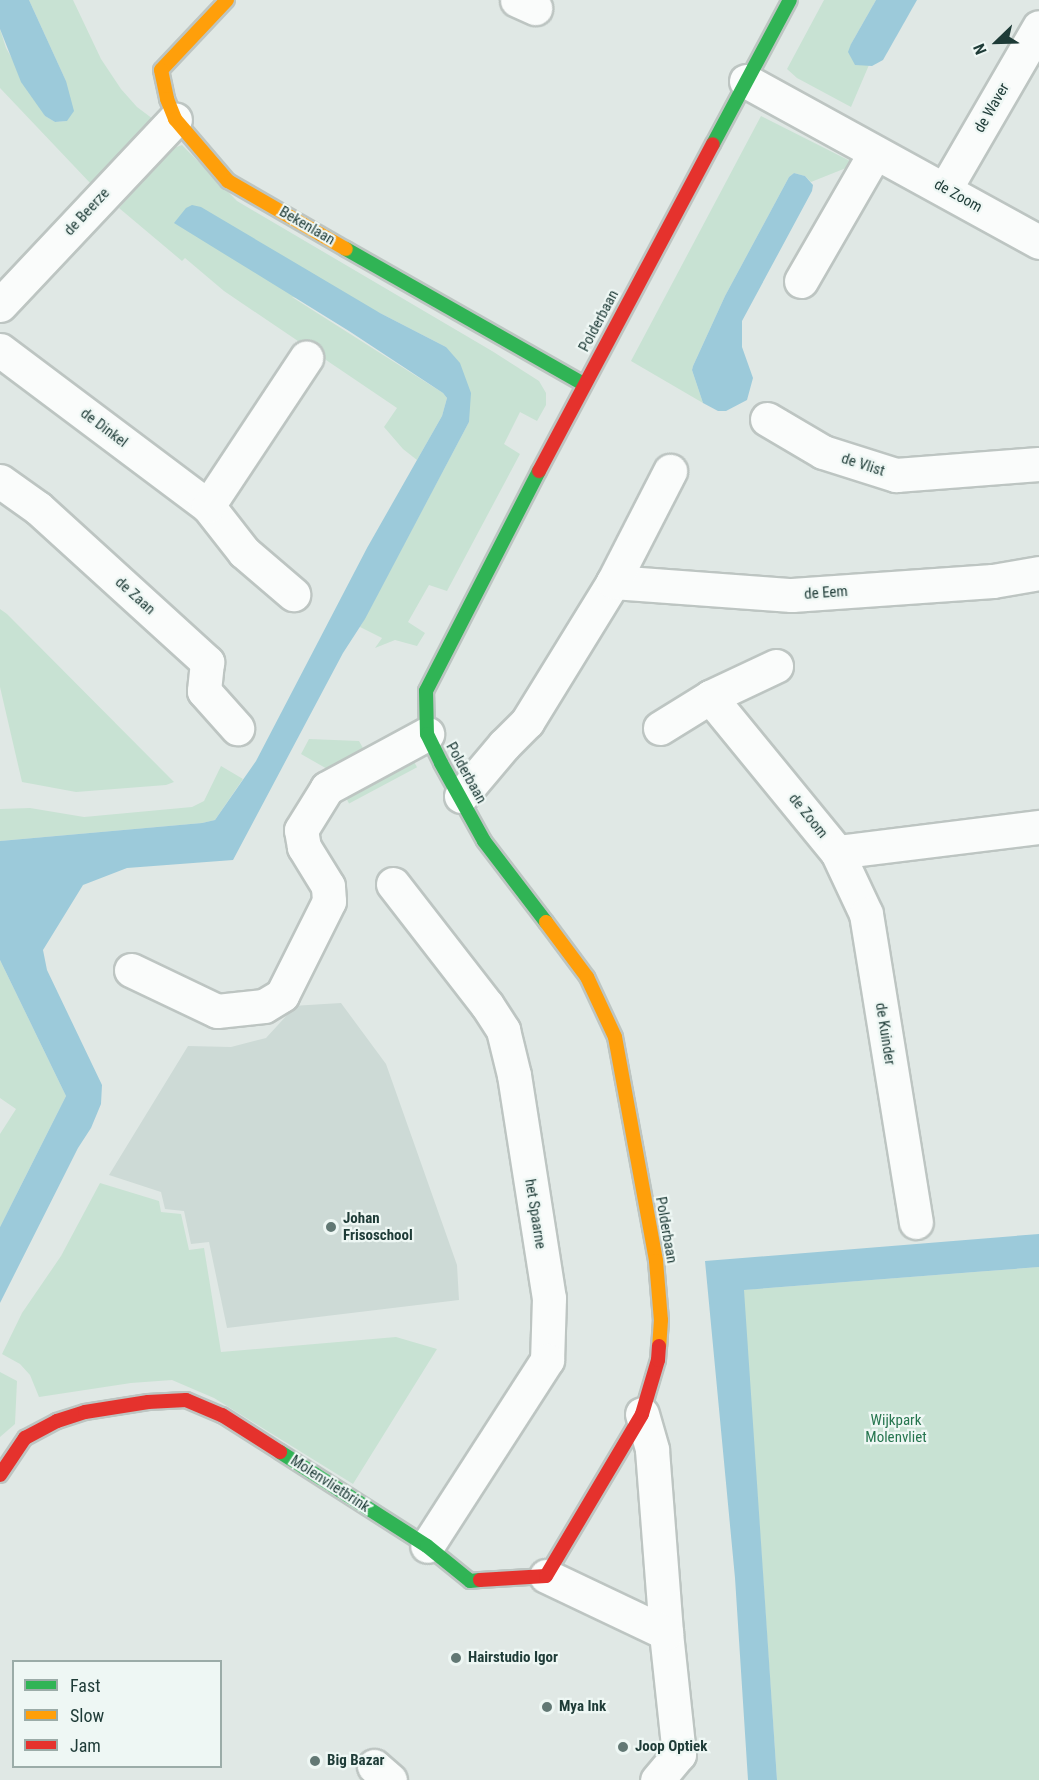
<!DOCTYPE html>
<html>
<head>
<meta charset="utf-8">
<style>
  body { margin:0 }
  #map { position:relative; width:1039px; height:1780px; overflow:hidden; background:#e0e8e5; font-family:"Roboto Condensed",sans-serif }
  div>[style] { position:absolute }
  .built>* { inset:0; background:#cddad6 }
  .green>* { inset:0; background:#c8e2d3; transform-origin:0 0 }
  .water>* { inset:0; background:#9ccada }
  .roads { filter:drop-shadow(2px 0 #bdc5c2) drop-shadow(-2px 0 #bdc5c2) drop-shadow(0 2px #bdc5c2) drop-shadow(0 -2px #bdc5c2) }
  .street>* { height:33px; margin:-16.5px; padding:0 16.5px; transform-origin:16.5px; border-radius:16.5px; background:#fafcfb }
  .fast>* { height:14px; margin:-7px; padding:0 7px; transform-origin:7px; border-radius:7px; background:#30b455 }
  .slow>* { height:14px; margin:-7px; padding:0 7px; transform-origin:7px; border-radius:7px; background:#ff9f0a }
  .jam>* { height:14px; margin:-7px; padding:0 7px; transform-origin:7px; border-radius:7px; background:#e5322d }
  .dots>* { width:16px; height:16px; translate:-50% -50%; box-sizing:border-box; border:3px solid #eef7f4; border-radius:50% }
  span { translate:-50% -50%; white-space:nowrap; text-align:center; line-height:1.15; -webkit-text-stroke:4.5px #eef7f4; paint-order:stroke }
  .street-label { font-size:15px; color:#1e3b37 }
  .poi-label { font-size:15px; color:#1e3b37; font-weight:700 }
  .left { translate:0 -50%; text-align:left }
  .park-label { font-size:15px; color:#25754e }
  .legend { position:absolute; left:12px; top:1660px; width:210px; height:108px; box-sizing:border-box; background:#eef7f4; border:2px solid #9baca8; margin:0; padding:8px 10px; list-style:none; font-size:18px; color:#1e3b37 }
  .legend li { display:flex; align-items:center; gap:12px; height:30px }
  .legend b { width:30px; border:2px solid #9baca8 }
  .north { position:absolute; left:967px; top:12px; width:60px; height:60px; -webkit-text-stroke:4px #eef7f4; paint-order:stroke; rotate:247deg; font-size:16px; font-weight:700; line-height:24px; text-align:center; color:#1e3b37 }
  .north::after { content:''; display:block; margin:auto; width:21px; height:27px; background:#1e3b37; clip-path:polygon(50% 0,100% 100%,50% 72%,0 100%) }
</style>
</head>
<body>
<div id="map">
  <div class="built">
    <i style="clip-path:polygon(341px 1003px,386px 1064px,457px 1265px,459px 1300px,227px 1328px,209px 1242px,191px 1244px,184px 1211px,165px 1209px,161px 1192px,109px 1175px,188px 1046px,231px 1047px,266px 1038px,288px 1014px,292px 1006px)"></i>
  </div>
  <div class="green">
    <i style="clip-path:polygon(29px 0,73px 0,101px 59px,121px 89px,137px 107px,153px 119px,92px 185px,0 88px,0 29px,6px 48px,45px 116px,55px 122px,67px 121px,66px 81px)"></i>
    <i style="clip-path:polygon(824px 0,876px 0,851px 44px,855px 65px,869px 65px,851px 107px,797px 78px,787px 69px)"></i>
    <i style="clip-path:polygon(761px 116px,856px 164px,811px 182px,805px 176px,794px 173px,789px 177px,725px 296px,693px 366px,692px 370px,703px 403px,631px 361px)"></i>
    <i style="clip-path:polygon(182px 145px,237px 201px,492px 351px,539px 381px,546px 393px,546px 405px,537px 421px,520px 412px,504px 444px,520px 454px,447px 591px,429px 585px,408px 622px,425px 633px,417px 646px,395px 640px,375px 648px,382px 638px,360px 627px,469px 422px,446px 347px,380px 313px,292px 297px,443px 393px,447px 398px,442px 416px,417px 460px,403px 449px,384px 427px,397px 408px,224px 291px,185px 258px,182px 261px,119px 208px,171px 149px)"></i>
    <i style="clip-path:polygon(0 609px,7px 614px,174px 782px,166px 785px,76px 792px,22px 782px,0 687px)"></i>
    <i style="clip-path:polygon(309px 739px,359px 741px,368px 757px,336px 774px,301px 754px)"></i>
    <i style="left:410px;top:754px;width:15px;height:77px;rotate:62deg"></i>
    <i style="clip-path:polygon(221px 766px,243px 779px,215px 820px,202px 823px,0 841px,0 809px,30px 808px,84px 817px,192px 807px,204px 801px)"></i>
    <i style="clip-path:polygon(0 960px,66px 1096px,0 1227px,0 1134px,16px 1109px,0 1098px)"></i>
    <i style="clip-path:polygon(100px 1183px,159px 1201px,161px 1212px,181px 1214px,189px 1250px,204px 1248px,221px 1352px,396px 1337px,437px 1349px,353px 1484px,214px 1398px,172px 1380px,131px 1383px,39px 1397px,30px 1375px,20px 1364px,2px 1354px,22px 1313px,61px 1256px)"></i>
    <i style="clip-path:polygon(1039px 1267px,1039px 1780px,777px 1780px,743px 1290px)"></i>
    <i style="clip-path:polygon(0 1372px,17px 1381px,15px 1424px,0 1437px)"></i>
  </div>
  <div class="water">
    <i style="clip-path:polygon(0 0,29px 0,66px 81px,74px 111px,67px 121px,55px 122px,45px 116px,21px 82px,0 29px)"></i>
    <i style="clip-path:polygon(876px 0,917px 0,883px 60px,872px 66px,855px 65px,848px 52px,851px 44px)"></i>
    <i style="clip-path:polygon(794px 173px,805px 176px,813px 185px,812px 191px,742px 321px,742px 347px,753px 378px,747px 400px,726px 411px,718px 411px,703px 403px,692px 370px,693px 366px,725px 296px,789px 177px)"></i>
    <i style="clip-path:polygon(192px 205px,201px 207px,380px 313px,446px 347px,460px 363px,471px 393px,469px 422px,365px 619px,343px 653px,233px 860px,127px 868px,83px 885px,43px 950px,47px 970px,102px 1085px,101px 1104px,91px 1128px,78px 1148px,0 1303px,0 1227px,66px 1096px,0 960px,0 841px,202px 823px,215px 820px,256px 761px,367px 548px,442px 416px,447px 398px,443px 393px,349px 331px,174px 223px,186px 208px)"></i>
    <i style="clip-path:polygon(1039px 1234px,1039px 1267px,744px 1290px,777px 1780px,748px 1780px,735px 1578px,705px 1261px)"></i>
  </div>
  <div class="roads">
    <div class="street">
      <i style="left:517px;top:0;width:20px;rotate:24deg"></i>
      <i style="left:746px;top:81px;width:334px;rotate:28.8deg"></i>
      <i style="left:945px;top:189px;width:187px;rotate:-59.9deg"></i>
      <i style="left:801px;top:281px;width:148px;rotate:-60deg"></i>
      <i style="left:0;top:305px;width:255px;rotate:-46.7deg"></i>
      <i style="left:0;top:350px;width:260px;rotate:36.9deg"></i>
      <i style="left:208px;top:506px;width:58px;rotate:52deg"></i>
      <i style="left:244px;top:552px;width:65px;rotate:40.6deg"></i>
      <i style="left:767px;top:419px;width:65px;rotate:30.5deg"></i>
      <i style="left:823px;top:452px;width:77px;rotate:17.5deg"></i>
      <i style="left:896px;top:475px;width:143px;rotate:-4.4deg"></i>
      <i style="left:0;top:481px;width:47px;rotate:35.4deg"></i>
      <i style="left:38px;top:508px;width:229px;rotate:42.3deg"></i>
      <i style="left:207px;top:662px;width:29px;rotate:96deg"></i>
      <i style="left:204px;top:691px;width:50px;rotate:48.3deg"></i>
      <i style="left:208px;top:506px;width:178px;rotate:-56.5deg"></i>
      <i style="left:613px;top:582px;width:179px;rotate:4.2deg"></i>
      <i style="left:792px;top:595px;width:201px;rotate:-4deg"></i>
      <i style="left:993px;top:581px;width:47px;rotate:-9.9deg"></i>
      <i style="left:710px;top:697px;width:73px;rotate:-25.2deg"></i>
      <i style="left:660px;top:728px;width:59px;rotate:-31.8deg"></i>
      <i style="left:710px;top:697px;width:200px;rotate:50.7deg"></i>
      <i style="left:837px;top:852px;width:204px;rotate:-7.1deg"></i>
      <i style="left:461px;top:796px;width:67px;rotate:-49.9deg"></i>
      <i style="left:504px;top:745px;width:33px;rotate:-45deg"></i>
      <i style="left:527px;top:722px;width:164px;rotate:-58.4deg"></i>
      <i style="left:613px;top:582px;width:125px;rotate:-62.8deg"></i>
      <i style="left:837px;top:852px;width:68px;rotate:64.9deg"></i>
      <i style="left:866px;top:914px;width:312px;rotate:80.8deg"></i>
      <i style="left:393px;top:884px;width:153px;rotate:52.2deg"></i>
      <i style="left:487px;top:1005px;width:30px;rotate:57deg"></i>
      <i style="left:503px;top:1030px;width:46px;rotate:76.3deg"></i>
      <i style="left:514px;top:1075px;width:226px;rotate:81.1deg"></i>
      <i style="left:549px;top:1298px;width:62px;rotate:91.8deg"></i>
      <i style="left:547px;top:1360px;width:221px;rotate:122.8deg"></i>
      <i style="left:131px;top:970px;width:95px;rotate:25.5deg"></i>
      <i style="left:217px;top:1011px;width:47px;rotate:-6.1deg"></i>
      <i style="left:264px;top:1006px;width:21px;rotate:-31deg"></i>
      <i style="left:282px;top:995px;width:105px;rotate:-63.4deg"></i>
      <i style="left:329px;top:901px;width:15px;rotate:-94deg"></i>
      <i style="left:328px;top:886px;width:46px;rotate:-121.6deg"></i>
      <i style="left:304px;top:847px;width:17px;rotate:-100deg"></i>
      <i style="left:301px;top:830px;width:49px;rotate:-58.2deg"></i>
      <i style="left:327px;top:788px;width:114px;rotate:-28.4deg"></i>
      <i style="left:642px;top:1414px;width:37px;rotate:74deg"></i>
      <i style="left:652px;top:1450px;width:184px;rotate:85.6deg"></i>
      <i style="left:666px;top:1633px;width:122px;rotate:83.9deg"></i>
      <i style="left:679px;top:1754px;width:34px;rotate:130deg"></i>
      <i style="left:546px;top:1576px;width:133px;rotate:25.4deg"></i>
      <i style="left:374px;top:1766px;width:21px;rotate:41deg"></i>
    </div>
    <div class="fast">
      <i style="left:713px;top:144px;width:163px;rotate:-61.9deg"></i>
      <i style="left:346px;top:249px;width:274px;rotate:29.6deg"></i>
      <i style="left:539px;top:471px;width:247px;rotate:117.2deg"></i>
      <i style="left:426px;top:691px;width:43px;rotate:88.7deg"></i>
      <i style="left:427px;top:734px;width:32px;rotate:64deg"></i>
      <i style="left:441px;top:763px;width:89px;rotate:61.1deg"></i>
      <i style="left:484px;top:841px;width:102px;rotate:52.6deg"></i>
      <i style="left:280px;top:1452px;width:174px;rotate:32.6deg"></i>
      <i style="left:427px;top:1546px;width:55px;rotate:39.1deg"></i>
      <i style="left:470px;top:1581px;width:10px;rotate:-6deg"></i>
    </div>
    <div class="slow">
      <i style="left:227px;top:0;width:96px;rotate:133.3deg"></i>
      <i style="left:161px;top:70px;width:30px;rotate:78deg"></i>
      <i style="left:167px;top:99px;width:22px;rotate:68deg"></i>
      <i style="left:175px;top:119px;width:82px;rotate:49.5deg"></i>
      <i style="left:228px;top:181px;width:136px;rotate:30deg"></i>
      <i style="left:546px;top:922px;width:69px;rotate:53.3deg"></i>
      <i style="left:587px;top:977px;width:66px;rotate:65deg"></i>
      <i style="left:615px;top:1037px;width:228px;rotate:79.6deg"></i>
      <i style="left:656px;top:1261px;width:59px;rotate:85.2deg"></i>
      <i style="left:661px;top:1320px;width:26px;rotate:94deg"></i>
    </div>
    <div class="jam">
      <i style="left:539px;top:471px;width:370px;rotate:-62deg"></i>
      <i style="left:0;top:1475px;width:45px;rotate:-56deg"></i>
      <i style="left:25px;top:1438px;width:36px;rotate:-28deg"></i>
      <i style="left:57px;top:1421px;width:29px;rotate:-18deg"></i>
      <i style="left:85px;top:1412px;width:64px;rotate:-9deg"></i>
      <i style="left:148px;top:1402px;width:38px;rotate:-3deg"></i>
      <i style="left:186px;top:1400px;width:39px;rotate:23deg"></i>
      <i style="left:222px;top:1415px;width:69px;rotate:32.5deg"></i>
      <i style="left:480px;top:1580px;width:66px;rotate:-3.5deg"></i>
      <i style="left:546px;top:1576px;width:188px;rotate:-59.3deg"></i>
      <i style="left:642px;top:1414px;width:56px;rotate:-73.5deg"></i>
      <i style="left:658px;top:1360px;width:14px;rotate:-86deg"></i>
    </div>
  </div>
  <div class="dots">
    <i style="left:331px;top:1227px;background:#627874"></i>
    <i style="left:456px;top:1658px;background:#627874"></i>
    <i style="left:547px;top:1707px;background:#627874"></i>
    <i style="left:623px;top:1747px;background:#627874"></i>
    <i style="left:315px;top:1761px;background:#627874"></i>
  </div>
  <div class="street-label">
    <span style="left:992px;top:108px;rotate:-60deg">de Waver</span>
    <span style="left:958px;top:196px;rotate:29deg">de Zoom</span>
    <span style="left:87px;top:212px;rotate:-47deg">de Beerze</span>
    <span style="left:307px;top:226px;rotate:30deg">Bekenlaan</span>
    <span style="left:599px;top:321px;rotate:-62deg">Polderbaan</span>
    <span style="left:104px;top:428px;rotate:37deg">de Dinkel</span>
    <span style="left:863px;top:465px;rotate:18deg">de Vlist</span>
    <span style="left:826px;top:593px;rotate:-4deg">de Eem</span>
    <span style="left:135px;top:596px;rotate:42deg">de Zaan</span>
    <span style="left:466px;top:773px;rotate:61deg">Polderbaan</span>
    <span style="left:808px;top:816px;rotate:51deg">de Zoom</span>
    <span style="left:885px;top:1034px;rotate:81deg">de Kuinder</span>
    <span style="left:535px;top:1214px;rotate:81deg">het Spaarne</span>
    <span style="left:666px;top:1230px;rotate:80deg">Polderbaan</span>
    <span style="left:330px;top:1484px;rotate:33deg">Molenvlietbrink</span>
  </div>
  <div class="poi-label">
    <span class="left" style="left:343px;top:1227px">Johan<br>Frisoschool</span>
    <span class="left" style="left:468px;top:1658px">Hairstudio Igor</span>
    <span class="left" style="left:559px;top:1707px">Mya Ink</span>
    <span class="left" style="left:635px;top:1747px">Joop Optiek</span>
    <span class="left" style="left:327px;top:1761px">Big Bazar</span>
  </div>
  <div class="park-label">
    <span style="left:896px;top:1429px">Wijkpark<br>Molenvliet</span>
  </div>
  <ul class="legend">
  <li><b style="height:8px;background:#30b455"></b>Fast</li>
  <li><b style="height:8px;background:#ff9f0a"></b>Slow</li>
  <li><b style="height:8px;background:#e5322d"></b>Jam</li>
  </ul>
  <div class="north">N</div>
</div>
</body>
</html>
